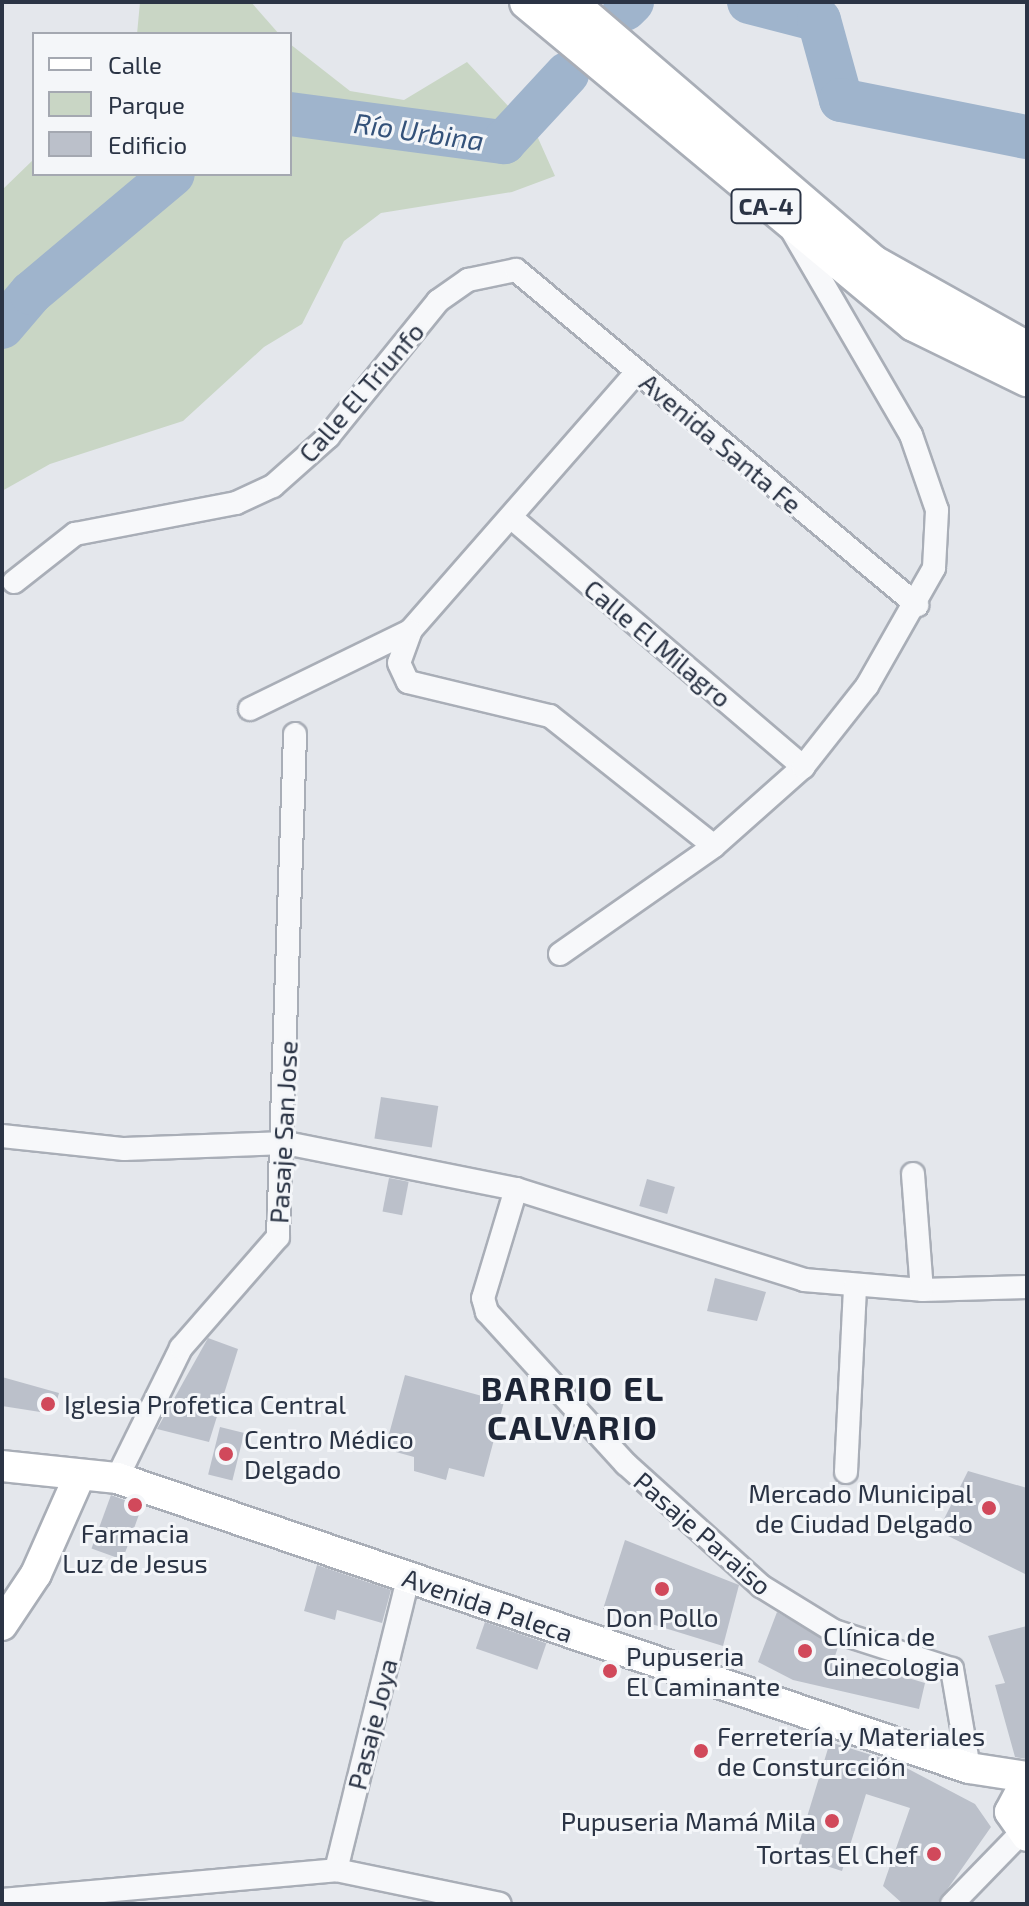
<!DOCTYPE html>
<html>
<head>
<meta charset="utf-8">
<style>
  body { margin:0 }
  #map { position:relative; width:1029px; height:1906px; overflow:hidden; background:#e4e7ec; font-family:"Exo 2",sans-serif }
  div>[style] { position:absolute }
  .green>* { inset:0; background:#c9d6c5 }
  .river>* { height:44px; margin:-22px; padding:0 22px; transform-origin:22px; border-radius:22px; background:#9fb4cc }
  .building>* { inset:0; background:#bbc0ca; transform-origin:0 0 }
  .roads { filter:drop-shadow(2px 0 #a9aeb7) drop-shadow(-2px 0 #a9aeb7) drop-shadow(0 2px #a9aeb7) drop-shadow(0 -2px #a9aeb7) }
  .street>* { height:22px; margin:-11px; padding:0 11px; transform-origin:11px; border-radius:11px; background:#f7f8fa }
  .secondary>* { height:30px; margin:-15px; padding:0 15px; transform-origin:15px; border-radius:15px; background:#fff }
  .primary>* { height:34px; margin:-17px; padding:0 17px; transform-origin:17px; border-radius:17px; background:#fff }
  .dots>* { width:22px; height:22px; translate:-50% -50%; box-sizing:border-box; border:4px solid #f4f6f9; border-radius:50% }
  span { translate:-50% -50%; white-space:nowrap; text-align:center; line-height:1.15; -webkit-text-stroke:6px #f4f6f9; paint-order:stroke }
  .shield-label span { padding:2px 6px; background:#f4f6f9; border:2px solid; border-radius:6px; -webkit-text-stroke-width:0 }
  .shield-label { font-size:24px; color:#2b3445; font-weight:700 }
  .street-label { font-size:26px; color:#2b3445 }
  .poi-label { font-size:26px; color:#2b3445 }
  .left { translate:0 -50%; text-align:left }
  .right { translate:-100% -50%; text-align:right }
  .water-label { font-size:28px; color:#34527a; font-style:italic }
  .district-label { font-size:34px; color:#1d2536; font-weight:700; letter-spacing:2px }
  .frame { position:absolute; inset:0; border:4px solid #2b3445; pointer-events:none }
  .legend { position:absolute; left:32px; top:32px; width:260px; height:144px; box-sizing:border-box; background:#f4f6f9; border:2px solid #a4a8b1; margin:0; padding:10px 14px; list-style:none; font-size:24px; color:#2b3445 }
  .legend li { display:flex; align-items:center; gap:16px; height:40px }
  .legend b { width:40px; border:2px solid #a4a8b1 }
</style>
</head>
<body>
<div id="map">
  <div class="green">
    <i style="clip-path:polygon(140px 2px,251px 2px,279px 34px,137px 34px)"></i>
    <i style="clip-path:polygon(290px 44px,350px 91px,404px 100px,467px 62px,538px 138px,555px 176px,512px 192px,381px 213px,344px 241px,302px 324px,264px 347px,183px 421px,50px 464px,2px 491px,2px 190px,34px 159px,34px 174px,290px 174px)"></i>
  </div>
  <div class="river">
    <i style="left:749px;top:2px;width:72px;rotate:14.4deg"></i>
    <i style="left:819px;top:20px;width:83px;rotate:74.6deg"></i>
    <i style="left:841px;top:100px;width:190px;rotate:11.3deg"></i>
    <i style="left:625px;top:9px;width:10px;rotate:-45deg"></i>
    <i style="left:290px;top:114px;width:216px;rotate:7.5deg"></i>
    <i style="left:504px;top:142px;width:93px;rotate:-47.2deg"></i>
    <i style="left:2px;top:327px;width:45px;rotate:-49.5deg"></i>
    <i style="left:31px;top:293px;width:185px;rotate:-40deg"></i>
  </div>
  <div class="building">
    <i style="left:381px;top:1097px;width:58px;height:42px;rotate:9deg"></i>
    <i style="left:389px;top:1178px;width:20px;height:34px;rotate:11deg"></i>
    <i style="left:647px;top:1179px;width:29px;height:28px;rotate:16deg"></i>
    <i style="clip-path:polygon(715px 1278px,766px 1292px,757px 1321px,707px 1311px)"></i>
    <i style="clip-path:polygon(208px 1338px,238px 1349px,209px 1442px,157px 1429px)"></i>
    <i style="clip-path:polygon(405px 1375px,504px 1402px,484px 1477px,449px 1468px,446px 1480px,414px 1471px,414px 1457px,385px 1449px)"></i>
    <i style="clip-path:polygon(2px 1377px,59px 1393px,53px 1414px,2px 1406px)"></i>
    <i style="left:220px;top:1427px;width:25px;height:49px;rotate:14deg"></i>
    <i style="clip-path:polygon(968px 1471px,1027px 1488px,1027px 1575px,938px 1531px)"></i>
    <i style="left:111px;top:1495px;width:33px;height:57px;rotate:20deg"></i>
    <i style="clip-path:polygon(625px 1540px,739px 1585px,723px 1646px,603px 1609px)"></i>
    <i style="clip-path:polygon(317px 1565px,391px 1590px,382px 1623px,337px 1610px,335px 1620px,304px 1611px)"></i>
    <i style="clip-path:polygon(777px 1612px,838px 1647px,835px 1656px,925px 1683px,919px 1709px,793px 1680px,758px 1662px)"></i>
    <i style="left:485px;top:1622px;width:65px;height:28px;rotate:19deg"></i>
    <i style="clip-path:polygon(1027px 1626px,1027px 1759px,1015px 1757px,995px 1685px,1005px 1683px,988px 1636px)"></i>
    <i style="clip-path:polygon(830px 1742px,897px 1763px,975px 1804px,991px 1827px,937px 1904px,903px 1904px,883px 1886px,910px 1808px,866px 1794px,842px 1871px,795px 1856px)"></i>
  </div>
  <div class="roads">
    <div class="street">
      <i style="left:636px;top:373px;width:342px;rotate:131.2deg"></i>
      <i style="left:411px;top:630px;width:35px;rotate:110deg"></i>
      <i style="left:399px;top:663px;width:21px;rotate:65deg"></i>
      <i style="left:408px;top:682px;width:146px;rotate:13.5deg"></i>
      <i style="left:550px;top:716px;width:209px;rotate:38.4deg"></i>
      <i style="left:513px;top:519px;width:382px;rotate:40.5deg"></i>
      <i style="left:14px;top:582px;width:78px;rotate:-38.2deg"></i>
      <i style="left:75px;top:534px;width:164px;rotate:-10.9deg"></i>
      <i style="left:236px;top:503px;width:41px;rotate:-24.7deg"></i>
      <i style="left:273px;top:486px;width:74px;rotate:-41.7deg"></i>
      <i style="left:328px;top:437px;width:175px;rotate:-51deg"></i>
      <i style="left:438px;top:301px;width:37px;rotate:-35deg"></i>
      <i style="left:468px;top:280px;width:49px;rotate:-11.8deg"></i>
      <i style="left:516px;top:270px;width:523px;rotate:39.88deg"></i>
      <i style="left:250px;top:709px;width:178px;rotate:-26deg"></i>
      <i style="left:560px;top:954px;width:188px;rotate:-35deg"></i>
      <i style="left:714px;top:846px;width:119px;rotate:-41.6deg"></i>
      <i style="left:803px;top:767px;width:103px;rotate:-51.7deg"></i>
      <i style="left:867px;top:686px;width:136px;rotate:-60.4deg"></i>
      <i style="left:934px;top:568px;width:58px;rotate:-87deg"></i>
      <i style="left:937px;top:510px;width:79px;rotate:-109.1deg"></i>
      <i style="left:911px;top:435px;width:235px;rotate:-120.2deg"></i>
      <i style="left:2px;top:1136px;width:123px;rotate:6.1deg"></i>
      <i style="left:124px;top:1149px;width:162px;rotate:-2.1deg"></i>
      <i style="left:286px;top:1143px;width:235px;rotate:11.3deg"></i>
      <i style="left:516px;top:1189px;width:302px;rotate:17.5deg"></i>
      <i style="left:804px;top:1280px;width:118px;rotate:4.8deg"></i>
      <i style="left:922px;top:1290px;width:105px;rotate:-1.6deg"></i>
      <i style="left:913px;top:1174px;width:116px;rotate:85.6deg"></i>
      <i style="left:516px;top:1189px;width:114px;rotate:106.8deg"></i>
      <i style="left:483px;top:1298px;width:15px;rotate:74deg"></i>
      <i style="left:487px;top:1312px;width:206px;rotate:47.6deg"></i>
      <i style="left:626px;top:1464px;width:182px;rotate:42.1deg"></i>
      <i style="left:761px;top:1586px;width:86px;rotate:31.7deg"></i>
      <i style="left:834px;top:1631px;width:124px;rotate:17.9deg"></i>
      <i style="left:952px;top:1669px;width:100px;rotate:80.3deg"></i>
      <i style="left:846px;top:1472px;width:187px;rotate:-87.2deg"></i>
      <i style="left:117px;top:1478px;width:145px;rotate:-63.8deg"></i>
      <i style="left:181px;top:1348px;width:147px;rotate:-48.9deg"></i>
      <i style="left:278px;top:1237px;width:503px;rotate:-88.06deg"></i>
      <i style="left:336px;top:1870px;width:301px;rotate:-76.1deg"></i>
      <i style="left:2px;top:1900px;width:335px;rotate:-5.1deg"></i>
      <i style="left:336px;top:1870px;width:167px;rotate:11.7deg"></i>
      <i style="left:952px;top:1904px;width:100px;rotate:-45.8deg"></i>
    </div>
    <div class="secondary">
      <i style="left:2px;top:1466px;width:116px;rotate:6deg"></i>
      <i style="left:117px;top:1478px;width:900px;rotate:18.8deg"></i>
      <i style="left:969px;top:1768px;width:59px;rotate:8.8deg"></i>
      <i style="left:2px;top:1625px;width:61px;rotate:-56.3deg"></i>
      <i style="left:36px;top:1574px;width:106px;rotate:-66.1deg"></i>
      <i style="left:1027px;top:1780px;width:36px;rotate:118deg"></i>
      <i style="left:1010px;top:1812px;width:29px;rotate:55deg"></i>
    </div>
    <div class="primary">
      <i style="left:527px;top:2px;width:503px;rotate:39.76deg"></i>
      <i style="left:914px;top:324px;width:126px;rotate:26deg"></i>
      <i style="left:569px;top:2px;width:399px;rotate:40.6deg"></i>
      <i style="left:872px;top:262px;width:178px;rotate:29.3deg"></i>
    </div>
  </div>
  <div class="dots">
    <i style="left:48px;top:1404px;background:#d1495b"></i>
    <i style="left:226px;top:1454px;background:#d1495b"></i>
    <i style="left:135px;top:1505px;background:#d1495b"></i>
    <i style="left:989px;top:1508px;background:#d1495b"></i>
    <i style="left:662px;top:1589px;background:#d1495b"></i>
    <i style="left:805px;top:1651px;background:#d1495b"></i>
    <i style="left:610px;top:1671px;background:#d1495b"></i>
    <i style="left:701px;top:1751px;background:#d1495b"></i>
    <i style="left:832px;top:1821px;background:#d1495b"></i>
    <i style="left:934px;top:1854px;background:#d1495b"></i>
  </div>
  <div class="shield-label">
    <span style="left:766px;top:206px">CA-4</span>
  </div>
  <div class="street-label">
    <span style="left:361px;top:392px;rotate:-49deg">Calle El Triunfo</span>
    <span style="left:721px;top:443px;rotate:40deg">Avenida Santa Fe</span>
    <span style="left:658px;top:643px;rotate:40deg">Calle El Milagro</span>
    <span style="left:283px;top:1132px;rotate:-87deg">Pasaje San Jose</span>
    <span style="left:703px;top:1533px;rotate:41deg">Pasaje Paraiso</span>
    <span style="left:488px;top:1605px;rotate:19deg">Avenida Paleca</span>
    <span style="left:372px;top:1724px;rotate:-76deg">Pasaje Joya</span>
  </div>
  <div class="poi-label">
    <span class="left" style="left:64px;top:1404px">Iglesia Profetica Central</span>
    <span class="left" style="left:244px;top:1454px">Centro Médico<br>Delgado</span>
    <span class="right" style="left:973px;top:1508px">Mercado Municipal<br>de Ciudad Delgado</span>
    <span style="left:135px;top:1548px">Farmacia<br>Luz de Jesus</span>
    <span style="left:662px;top:1617px">Don Pollo</span>
    <span class="left" style="left:823px;top:1651px">Clínica de<br>Ginecologia</span>
    <span class="left" style="left:626px;top:1671px">Pupuseria<br>El Caminante</span>
    <span class="left" style="left:717px;top:1751px">Ferretería y Materiales<br>de Consturcción</span>
    <span class="right" style="left:816px;top:1821px">Pupuseria Mamá Mila</span>
    <span class="right" style="left:918px;top:1854px">Tortas El Chef</span>
  </div>
  <div class="water-label">
    <span style="left:419px;top:131px;rotate:8deg">Río Urbina</span>
  </div>
  <div class="district-label">
    <span style="left:573px;top:1407px">BARRIO EL<br>CALVARIO</span>
  </div>
  <div class="frame"></div>
  <ul class="legend">
  <li><b style="height:10px;background:#fff"></b>Calle</li>
  <li><b style="height:22px;background:#c9d6c5"></b>Parque</li>
  <li><b style="height:22px;background:#bbc0ca"></b>Edificio</li>
  </ul>
</div>
</body>
</html>
